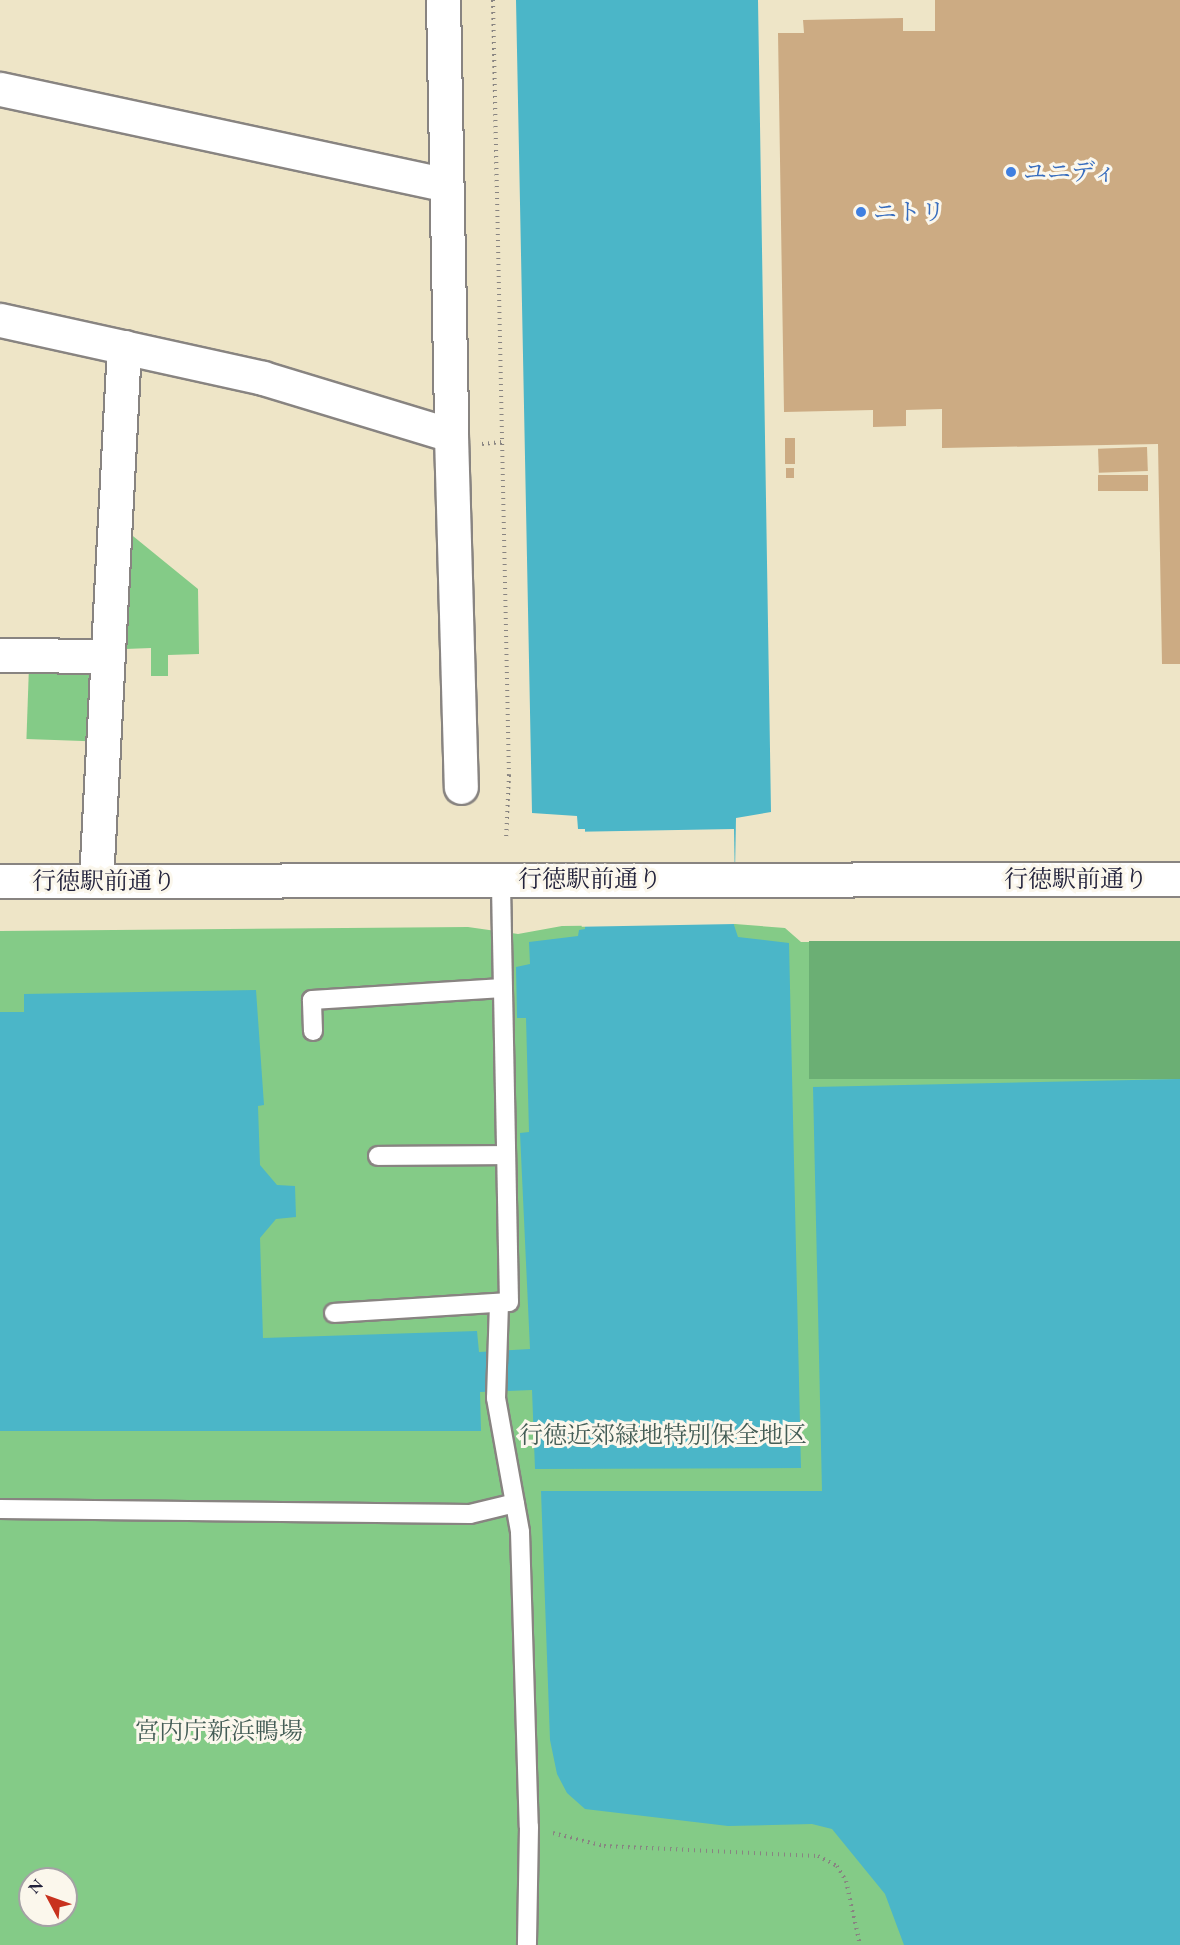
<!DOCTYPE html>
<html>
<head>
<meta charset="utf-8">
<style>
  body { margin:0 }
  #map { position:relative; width:1180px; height:1945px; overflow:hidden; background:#eee5c7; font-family:"EB Garamond","Noto Serif JP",serif }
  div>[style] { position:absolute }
  .green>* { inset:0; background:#84cb87; transform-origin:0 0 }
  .forest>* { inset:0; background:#6baf74; transform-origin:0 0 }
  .water>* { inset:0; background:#4bb6c8 }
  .pier>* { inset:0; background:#eee5c7; transform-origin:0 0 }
  .building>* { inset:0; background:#ccab83; transform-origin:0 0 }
  .path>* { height:4px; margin-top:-2px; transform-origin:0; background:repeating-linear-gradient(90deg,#888481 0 1.5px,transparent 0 6px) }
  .roads { filter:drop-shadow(2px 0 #888481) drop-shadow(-2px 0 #888481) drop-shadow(0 2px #888481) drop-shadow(0 -2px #888481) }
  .lane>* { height:18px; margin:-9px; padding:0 9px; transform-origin:9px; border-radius:9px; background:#fff }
  .street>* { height:33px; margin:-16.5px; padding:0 16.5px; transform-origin:16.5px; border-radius:16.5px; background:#fff }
  .secondary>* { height:33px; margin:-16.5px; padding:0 16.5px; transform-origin:16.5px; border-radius:16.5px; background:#fff }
  .dots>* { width:16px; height:16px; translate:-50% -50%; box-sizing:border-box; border:3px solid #fbf7ec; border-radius:50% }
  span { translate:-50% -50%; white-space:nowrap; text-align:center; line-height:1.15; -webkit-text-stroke:6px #fbf7ec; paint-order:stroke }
  .shop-label { font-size:24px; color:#366cbe }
  .left { translate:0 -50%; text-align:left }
  .street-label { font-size:24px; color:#22223b }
  .park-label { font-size:24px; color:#445d56 }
  .north { position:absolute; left:18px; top:1867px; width:60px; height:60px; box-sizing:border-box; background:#fbf7ec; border:2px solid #a4a2a5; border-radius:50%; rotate:311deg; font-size:16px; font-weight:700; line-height:24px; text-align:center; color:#22223b }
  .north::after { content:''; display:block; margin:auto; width:21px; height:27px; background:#c8321e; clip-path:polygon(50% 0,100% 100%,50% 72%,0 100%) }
</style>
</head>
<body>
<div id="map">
  <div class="green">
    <i style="clip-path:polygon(128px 532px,198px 589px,199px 654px,168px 655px,168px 676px,151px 676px,151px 648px,125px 649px)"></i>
    <i style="left:29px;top:666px;width:63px;height:73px;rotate:2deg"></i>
    <i style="clip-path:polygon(evenodd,735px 924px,785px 928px,801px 942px,1180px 941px,1180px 1945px,0 1945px,0 931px,468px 927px,518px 934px,562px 926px,735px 924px,30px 1879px,66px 1879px,66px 1915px,30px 1915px,30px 1879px)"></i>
  </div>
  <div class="forest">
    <i style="left:1180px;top:941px;width:138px;height:371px;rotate:90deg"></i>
  </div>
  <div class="water">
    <i style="clip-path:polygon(516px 0,758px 0,771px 812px,736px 818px,734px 925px,738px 937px,789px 943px,801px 1468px,535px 1469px,532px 1390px,480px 1392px,481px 1431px,0 1431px,0 1012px,24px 1012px,24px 994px,256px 990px,264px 1105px,258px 1106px,260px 1165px,277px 1185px,295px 1186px,296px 1217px,276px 1219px,260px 1238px,263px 1338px,477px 1331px,479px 1352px,530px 1349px,520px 1133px,529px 1132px,526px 1018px,517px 1018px,516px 967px,530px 964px,529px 942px,578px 936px,579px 930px,585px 929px,585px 829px,578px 829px,577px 816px,532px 813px)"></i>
    <i style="clip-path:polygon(1180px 1079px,1180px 1945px,904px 1945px,885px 1894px,832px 1829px,812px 1824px,728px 1826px,585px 1809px,567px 1793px,557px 1774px,550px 1740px,541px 1491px,822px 1491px,813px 1087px)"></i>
  </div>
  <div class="pier">
    <i style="left:734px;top:829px;width:95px;height:154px;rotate:89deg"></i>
  </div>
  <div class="building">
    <i style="clip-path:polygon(935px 0,1180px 0,1180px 664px,1162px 664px,1158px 444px,942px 448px,942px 409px,906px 410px,906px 426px,873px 427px,873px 410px,784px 412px,778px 33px,804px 33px,803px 20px,903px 18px,903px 31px,935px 31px)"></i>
    <i style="left:795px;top:438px;width:26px;height:10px;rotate:90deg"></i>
    <i style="left:1147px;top:447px;width:24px;height:49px;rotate:88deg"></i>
    <i style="left:786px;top:468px;width:8px;height:10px"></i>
    <i style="left:1148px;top:475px;width:16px;height:50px;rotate:90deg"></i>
  </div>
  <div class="path">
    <i style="left:493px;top:0;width:775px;rotate:88.82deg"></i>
    <i style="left:509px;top:775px;width:63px;rotate:92.7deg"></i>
    <i style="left:482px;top:444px;width:20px;rotate:-6deg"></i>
    <i style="left:553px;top:1833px;width:53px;rotate:14.3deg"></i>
    <i style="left:604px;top:1846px;width:214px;rotate:2.7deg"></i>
    <i style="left:818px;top:1856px;width:21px;rotate:28deg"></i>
    <i style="left:837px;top:1866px;width:17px;rotate:59deg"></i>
    <i style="left:846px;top:1881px;width:66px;rotate:77.7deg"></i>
  </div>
  <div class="roads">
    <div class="lane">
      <i style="left:313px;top:1031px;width:31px;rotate:-92deg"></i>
      <i style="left:312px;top:1000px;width:191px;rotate:-3.6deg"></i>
      <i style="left:378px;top:1156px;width:128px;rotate:-0.4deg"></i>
      <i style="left:499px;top:1303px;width:95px;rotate:91.8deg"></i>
      <i style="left:496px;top:1398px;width:136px;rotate:79.8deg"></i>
      <i style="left:520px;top:1532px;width:295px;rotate:88.3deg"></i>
      <i style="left:529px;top:1827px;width:118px;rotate:91deg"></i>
      <i style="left:334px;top:1313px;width:175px;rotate:-3.6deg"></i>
      <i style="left:509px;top:1302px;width:423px;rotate:-91.1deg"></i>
      <i style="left:0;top:1509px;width:470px;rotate:0.6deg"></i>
      <i style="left:470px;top:1514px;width:46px;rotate:-13.7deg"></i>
    </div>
    <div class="street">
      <i style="left:443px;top:0;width:435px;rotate:88.9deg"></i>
      <i style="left:0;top:89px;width:456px;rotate:12.1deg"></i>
      <i style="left:0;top:655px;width:107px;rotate:0.5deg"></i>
      <i style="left:96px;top:881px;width:535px;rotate:-87deg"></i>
    </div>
    <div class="secondary">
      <i style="left:0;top:320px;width:269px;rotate:12.4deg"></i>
      <i style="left:263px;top:378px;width:196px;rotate:16.9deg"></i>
      <i style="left:451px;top:435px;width:352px;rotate:88.4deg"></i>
      <i style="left:0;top:881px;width:1180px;rotate:-0.1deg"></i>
    </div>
  </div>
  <div class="dots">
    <i style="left:1011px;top:172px;background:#3f7fe0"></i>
    <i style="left:861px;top:212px;background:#3f7fe0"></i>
  </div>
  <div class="shop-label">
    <span class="left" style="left:1023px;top:172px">ユニディ</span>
    <span class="left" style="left:873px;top:212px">ニトリ</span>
  </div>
  <div class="street-label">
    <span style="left:590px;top:879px">行徳駅前通り</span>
    <span style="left:1076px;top:879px">行徳駅前通り</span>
    <span style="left:104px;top:881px">行徳駅前通り</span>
  </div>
  <div class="park-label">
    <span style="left:663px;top:1435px">行徳近郊緑地特別保全地区</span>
    <span style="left:219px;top:1731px">宮内庁新浜鴨場</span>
  </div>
  <div class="north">N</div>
</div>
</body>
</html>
